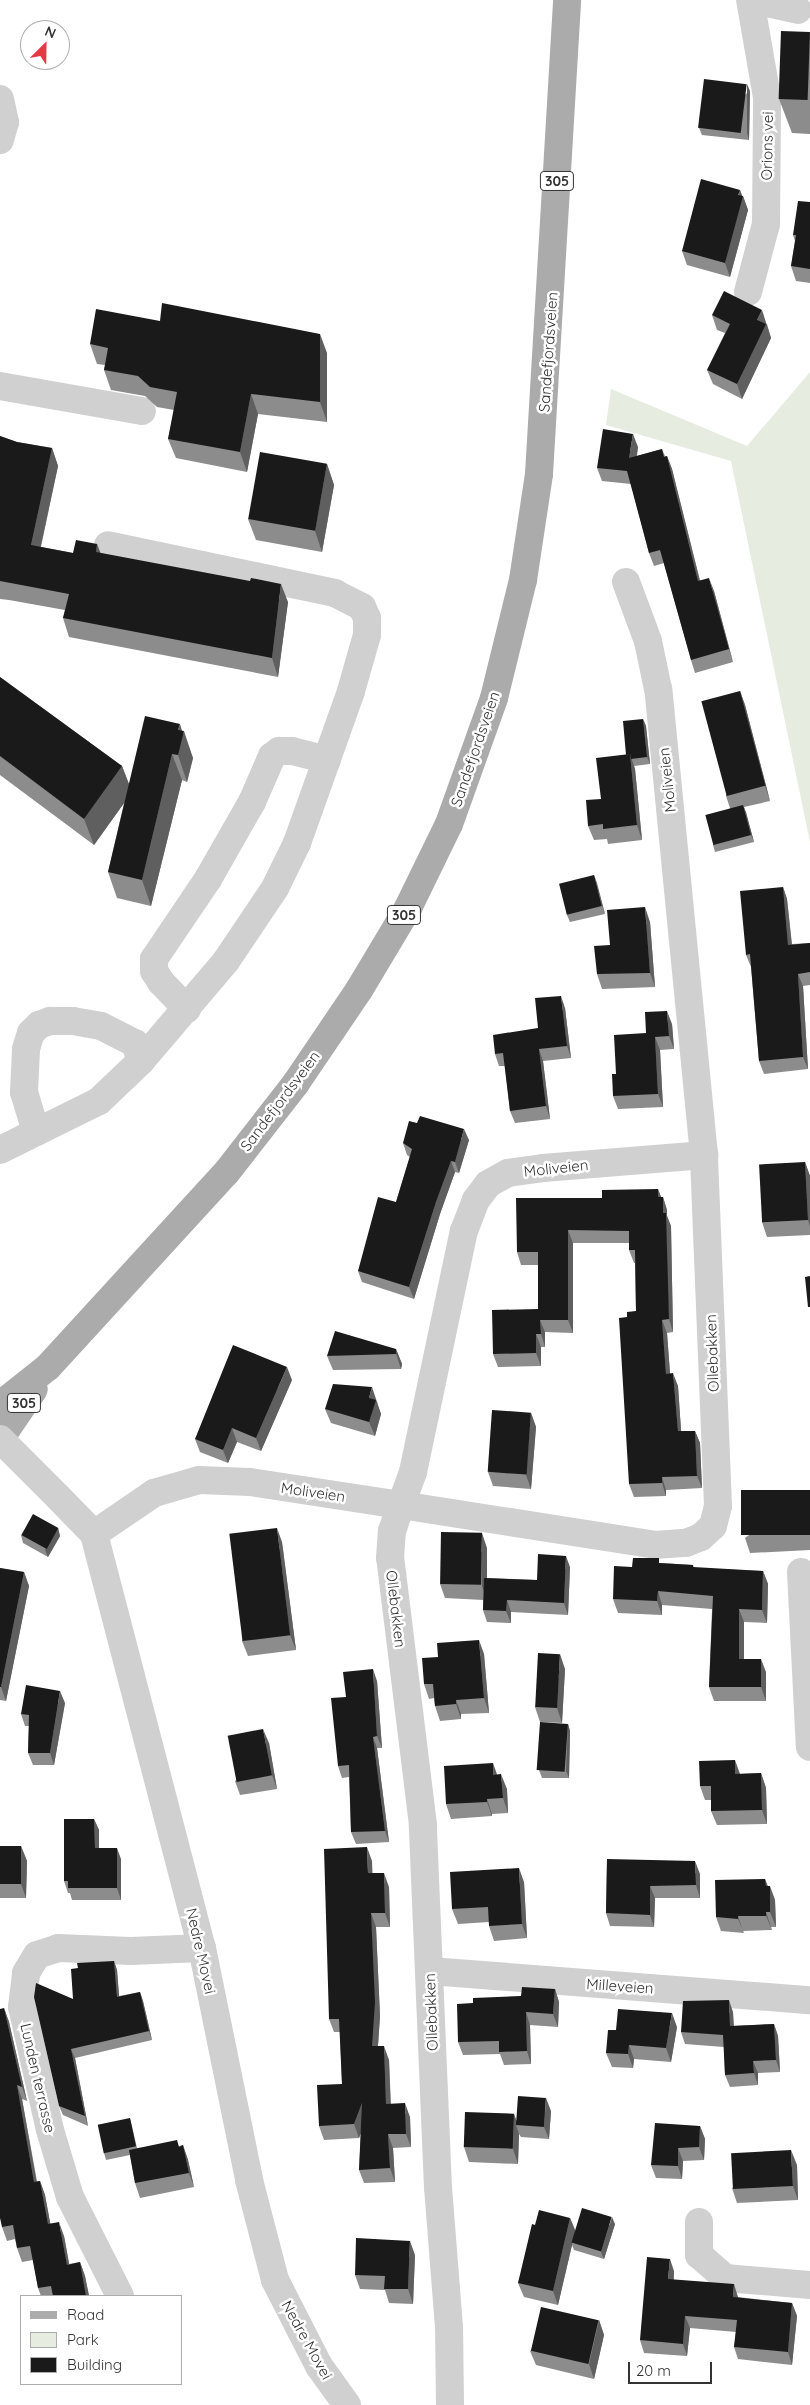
<!DOCTYPE html>
<html>
<head>
<meta charset="utf-8">
<style>
  body { margin:0 }
  #map { position:relative; width:810px; height:2405px; overflow:hidden; background:#fff; font-family:Quicksand,sans-serif }
  div>[style] { position:absolute }
  .green>* { inset:0; background:#e6ecdf }
  .minor>* { height:28px; margin:-14px; padding:0 14px; transform-origin:14px; border-radius:14px; background:#d0d0d0 }
  .major>* { height:28px; margin:-14px; padding:0 14px; transform-origin:14px; border-radius:14px; background:#ababab }
  .minor-bridge>* { height:28px; margin:-14px; padding:0 14px; transform-origin:14px; border-radius:14px; background:#d0d0d0 }
  .wall>* { inset:0; background:#8c8c8c }
  .shaded-wall>* { inset:0; background:#5f5f5f }
  .building>* { inset:0; background:#1a1a1a; transform-origin:0 0 }
  span { translate:-50% -50%; white-space:nowrap; text-align:center; line-height:1.15; -webkit-text-stroke:5px #fff; paint-order:stroke }
  .shield-label span { padding:1px 4px; background:#fff; border:1px solid; border-radius:4px; -webkit-text-stroke-width:0 }
  .shield-label { font-size:14px; color:#333; font-weight:700 }
  .street-label { font-size:15px; color:#333 }
  .legend { position:absolute; left:20px; top:2295px; width:162px; height:90px; box-sizing:border-box; background:#fff; border:1px solid #adadad; margin:0; padding:6px 9px; list-style:none; font-size:15px; color:#333 }
  .legend li { display:flex; align-items:center; gap:10px; height:25px }
  .legend b { width:25px; border:1px solid #adadad }
  .north { position:absolute; left:20px; top:20px; width:50px; height:50px; box-sizing:border-box; background:#fff; border:1px solid #adadad; border-radius:50%; rotate:23deg; font-size:14px; font-weight:700; line-height:20px; text-align:center; color:#333 }
  .north::after { content:''; display:block; margin:auto; width:18px; height:22px; background:#e63946; clip-path:polygon(50% 0,100% 100%,50% 72%,0 100%) }
  .scale { position:absolute; left:628px; top:2362px; width:84px; height:22px; box-sizing:border-box; border:2px solid #333; border-top:0; padding-left:6px; font-size:15px; line-height:18px; white-space:nowrap; color:#333; -webkit-text-stroke:4px #fff; paint-order:stroke }
</style>
</head>
<body>
<div id="map">
  <div class="green">
    <i style="clip-path:polygon(810px 372px,810px 842px,731px 461px,606px 425px,611px 389px,747px 446px)"></i>
  </div>
  <div class="minor">
    <i style="left:754px;top:0;width:45px;rotate:12.8deg"></i>
    <i style="left:0;top:99px;width:24px;rotate:78deg"></i>
    <i style="left:5px;top:122px;width:19px;rotate:106deg"></i>
    <i style="left:748px;top:292px;width:70px;rotate:-75.2deg"></i>
    <i style="left:766px;top:224px;width:127px;rotate:-89.5deg"></i>
    <i style="left:767px;top:97px;width:98px;rotate:-99.9deg"></i>
    <i style="left:0;top:386px;width:144px;rotate:10deg"></i>
    <i style="left:187px;top:1009px;width:37px;rotate:-134deg"></i>
    <i style="left:161px;top:982px;width:13px;rotate:-122deg"></i>
    <i style="left:154px;top:971px;width:12px;rotate:-90deg"></i>
    <i style="left:154px;top:959px;width:97px;rotate:-56deg"></i>
    <i style="left:208px;top:879px;width:89px;rotate:-60.3deg"></i>
    <i style="left:252px;top:802px;width:50px;rotate:-66.5deg"></i>
    <i style="left:272px;top:756px;width:9px;rotate:-36deg"></i>
    <i style="left:279px;top:751px;width:13px"></i>
    <i style="left:292px;top:751px;width:36px;rotate:14deg"></i>
    <i style="left:36px;top:1132px;width:42px;rotate:-106.7deg"></i>
    <i style="left:24px;top:1092px;width:43px;rotate:-87.3deg"></i>
    <i style="left:26px;top:1049px;width:17px;rotate:-73deg"></i>
    <i style="left:31px;top:1033px;width:11px;rotate:-45deg"></i>
    <i style="left:39px;top:1025px;width:12px;rotate:-20deg"></i>
    <i style="left:50px;top:1021px;width:23px"></i>
    <i style="left:73px;top:1021px;width:28px;rotate:10deg"></i>
    <i style="left:101px;top:1026px;width:38px;rotate:27deg"></i>
    <i style="left:135px;top:1043px;width:19px;rotate:72deg"></i>
    <i style="left:0;top:1150px;width:110px;rotate:-26.3deg"></i>
    <i style="left:99px;top:1101px;width:58px;rotate:-43.6deg"></i>
    <i style="left:141px;top:1061px;width:131px;rotate:-49.6deg"></i>
    <i style="left:226px;top:961px;width:88px;rotate:-56.1deg"></i>
    <i style="left:275px;top:888px;width:50px;rotate:-63.9deg"></i>
    <i style="left:297px;top:843px;width:161px;rotate:-70.4deg"></i>
    <i style="left:351px;top:691px;width:58px;rotate:-74.1deg"></i>
    <i style="left:367px;top:635px;width:17px;rotate:-90deg"></i>
    <i style="left:367px;top:618px;width:12px;rotate:-114deg"></i>
    <i style="left:362px;top:607px;width:30px;rotate:-153deg"></i>
    <i style="left:335px;top:593px;width:232px;rotate:-168.1deg"></i>
    <i style="left:59px;top:1498px;width:50px;rotate:45.8deg"></i>
    <i style="left:94px;top:1534px;width:428px;rotate:75.4deg"></i>
    <i style="left:202px;top:1948px;width:237px;rotate:78.5deg"></i>
    <i style="left:249px;top:2180px;width:103px;rotate:75.4deg"></i>
    <i style="left:275px;top:2280px;width:97px;rotate:62.9deg"></i>
    <i style="left:319px;top:2366px;width:48px;rotate:54.3deg"></i>
    <i style="left:94px;top:1534px;width:73px;rotate:-34.3deg"></i>
    <i style="left:154px;top:1493px;width:47px;rotate:-16.1deg"></i>
    <i style="left:199px;top:1480px;width:51px;rotate:2.2deg"></i>
    <i style="left:250px;top:1482px;width:153px;rotate:8.7deg"></i>
    <i style="left:401px;top:1505px;width:35px;rotate:-70deg"></i>
    <i style="left:413px;top:1472px;width:246px;rotate:-78.1deg"></i>
    <i style="left:464px;top:1231px;width:33px;rotate:-69deg"></i>
    <i style="left:476px;top:1200px;width:20px;rotate:-53deg"></i>
    <i style="left:488px;top:1184px;width:23px;rotate:-29deg"></i>
    <i style="left:508px;top:1173px;width:35px;rotate:-8deg"></i>
    <i style="left:543px;top:1168px;width:162px;rotate:-4.6deg"></i>
    <i style="left:704px;top:1155px;width:468px;rotate:-95.6deg"></i>
    <i style="left:658px;top:689px;width:49px;rotate:-101.8deg"></i>
    <i style="left:648px;top:641px;width:63px;rotate:-110.4deg"></i>
    <i style="left:801px;top:1572px;width:175px;rotate:87.1deg"></i>
    <i style="left:430px;top:1971px;width:381px;rotate:4.4deg"></i>
    <i style="left:699px;top:2222px;width:33px;rotate:90deg"></i>
    <i style="left:699px;top:2255px;width:35px;rotate:41deg"></i>
    <i style="left:725px;top:2278px;width:85px;rotate:4.7deg"></i>
    <i style="left:120px;top:2296px;width:111px;rotate:-116.8deg"></i>
    <i style="left:70px;top:2197px;width:70px;rotate:-106.6deg"></i>
    <i style="left:50px;top:2130px;width:126px;rotate:-102.8deg"></i>
    <i style="left:22px;top:2007px;width:34px;rotate:-83deg"></i>
    <i style="left:26px;top:1973px;width:21px;rotate:-59deg"></i>
    <i style="left:37px;top:1955px;width:22px;rotate:-18deg"></i>
    <i style="left:58px;top:1948px;width:73px;rotate:2.4deg"></i>
    <i style="left:131px;top:1951px;width:71px;rotate:-2.4deg"></i>
    <i style="left:450px;top:2405px;width:78px;rotate:-90.7deg"></i>
    <i style="left:449px;top:2327px;width:139px;rotate:-94.5deg"></i>
    <i style="left:438px;top:2188px;width:363px;rotate:-92.4deg"></i>
    <i style="left:423px;top:1825px;width:269px;rotate:-97deg"></i>
    <i style="left:390px;top:1558px;width:27px;rotate:-86deg"></i>
    <i style="left:392px;top:1531px;width:28px;rotate:-71deg"></i>
    <i style="left:401px;top:1505px;width:257px;rotate:8.9deg"></i>
    <i style="left:655px;top:1545px;width:31px;rotate:-4deg"></i>
    <i style="left:686px;top:1543px;width:16px;rotate:-22deg"></i>
    <i style="left:701px;top:1537px;width:16px;rotate:-43deg"></i>
    <i style="left:713px;top:1526px;width:21px;rotate:-76deg"></i>
    <i style="left:718px;top:1506px;width:351px;rotate:-92.3deg"></i>
  </div>
  <div class="major">
    <i style="left:0;top:1405px;width:61px;rotate:-38.4deg"></i>
    <i style="left:48px;top:1367px;width:263px;rotate:-47.5deg"></i>
    <i style="left:226px;top:1173px;width:114px;rotate:-52.1deg"></i>
    <i style="left:296px;top:1083px;width:112px;rotate:-55.9deg"></i>
    <i style="left:359px;top:990px;width:96px;rotate:-59.1deg"></i>
    <i style="left:408px;top:908px;width:93px;rotate:-64deg"></i>
    <i style="left:449px;top:824px;width:134px;rotate:-70.3deg"></i>
    <i style="left:494px;top:698px;width:122px;rotate:-76.2deg"></i>
    <i style="left:523px;top:580px;width:107px;rotate:-81.4deg"></i>
    <i style="left:539px;top:474px;width:475px;rotate:-86.6deg"></i>
    <i style="left:0;top:1439px;width:60px;rotate:-55.8deg"></i>
  </div>
  <div class="minor-bridge">
    <i style="left:0;top:1439px;width:83px;rotate:45deg"></i>
  </div>
  <div class="wall">
    <i style="clip-path:polygon(810px 32px,810px 134px,792px 133px,779px 99px)"></i>
    <i style="clip-path:polygon(750px 91px,749px 140px,702px 135px,699px 128px)"></i>
    <i style="clip-path:polygon(740px 190px,742px 196px,743px 196px,748px 210px,730px 277px,687px 265px,682px 251px)"></i>
    <i style="clip-path:polygon(810px 202px,810px 283px,796px 281px,791px 266px,795px 241px,793px 235px)"></i>
    <i style="clip-path:polygon(712px 315px,767px 324px,771px 338px,742px 399px,713px 384px,707px 370px,725px 333px,717px 330px)"></i>
    <i style="clip-path:polygon(90px 344px,327px 353px,327px 422px,258px 414px,247px 472px,176px 458px,168px 439px,174px 410px,157px 407px,145px 396px,111px 390px,104px 370px,105px 365px,97px 364px)"></i>
    <i style="clip-path:polygon(0 436px,17px 442px,52px 448px,58px 466px,41px 547px,73px 553px,97px 544px,100px 553px,288px 602px,278px 677px,69px 637px,63px 618px,65px 610px,9px 600px,0 599px)"></i>
    <i style="clip-path:polygon(638px 447px,637px 456px,662px 449px,665px 456px,667px 456px,672px 469px,700px 580px,714px 591px,733px 662px,695px 673px,691px 660px,664px 563px,654px 566px,649px 553px,631px 484px,602px 481px,597px 468px)"></i>
    <i style="clip-path:polygon(327px 464px,334px 485px,322px 552px,256px 540px,248px 519px)"></i>
    <i style="clip-path:polygon(0 677px,122px 766px,129px 784px,182px 731px,193px 758px,187px 782px,182px 780px,151px 906px,117px 898px,108px 872px,124px 803px,94px 845px,0 775px)"></i>
    <i style="clip-path:polygon(740px 691px,745px 705px,770px 801px,744px 807px,754px 842px,715px 852px,713px 845px,730px 808px,726px 796px)"></i>
    <i style="clip-path:polygon(643px 719px,646px 726px,650px 764px,634px 766px,635px 769px,642px 840px,608px 844px,607px 839px,594px 840px,588px 826px,601px 799px,626px 755px)"></i>
    <i style="clip-path:polygon(594px 875px,605px 914px,570px 922px,567px 915px)"></i>
    <i style="clip-path:polygon(783px 887px,787px 899px,792px 944px,810px 943px,810px 985px,803px 986px,808px 1069px,764px 1074px,759px 1061px,751px 967px,746px 955px)"></i>
    <i style="clip-path:polygon(650px 922px,655px 987px,602px 989px,597px 974px,610px 945px)"></i>
    <i style="clip-path:polygon(565px 1008px,571px 1058px,543px 1061px,550px 1119px,515px 1123px,510px 1111px,505px 1066px,499px 1066px,495px 1054px,538px 1028px)"></i>
    <i style="clip-path:polygon(672px 1024px,674px 1049px,660px 1050px,663px 1107px,618px 1109px,613px 1096px,616px 1074px,646px 1033px)"></i>
    <i style="clip-path:polygon(469px 1140px,459px 1173px,455px 1172px,440px 1214px,414px 1299px,362px 1282px,358px 1271px,396px 1202px,410px 1157px,407px 1155px,403px 1143px)"></i>
    <i style="clip-path:polygon(805px 1162px,810px 1176px,810px 1235px,767px 1237px,762px 1222px)"></i>
    <i style="clip-path:polygon(658px 1189px,661px 1197px,663px 1197px,667px 1210px,667px 1216px,671px 1226px,673px 1332px,667px 1333px,670px 1373px,678px 1386px,681px 1431px,695px 1431px,700px 1443px,702px 1488px,666px 1490px,666px 1496px,634px 1497px,629px 1484px,627px 1317px,636px 1311px,635px 1263px,634px 1263px,629px 1250px,629px 1243px,573px 1243px,573px 1333px,545px 1332px,545px 1347px,541px 1347px,541px 1366px,498px 1367px,493px 1354px,538px 1309px,538px 1265px,521px 1265px,517px 1252px,602px 1198px)"></i>
    <i style="clip-path:polygon(396px 1349px,402px 1364px,401px 1369px,333px 1370px,327px 1356px)"></i>
    <i style="clip-path:polygon(292px 1380px,261px 1451px,237px 1442px,228px 1463px,200px 1452px,195px 1439px)"></i>
    <i style="clip-path:polygon(378px 1402px,377px 1403px,381px 1414px,375px 1436px,331px 1423px,325px 1409px)"></i>
    <i style="clip-path:polygon(531px 1413px,536px 1427px,531px 1489px,493px 1486px,488px 1472px)"></i>
    <i style="clip-path:polygon(810px 1490px,810px 1550px,750px 1553px,745px 1538px)"></i>
    <i style="clip-path:polygon(58px 1528px,60px 1536px,48px 1557px,23px 1543px,21px 1535px)"></i>
    <i style="clip-path:polygon(282px 1542px,296px 1650px,248px 1656px,242px 1641px)"></i>
    <i style="clip-path:polygon(487px 1548px,487px 1578px,537px 1580px,570px 1567px,568px 1615px,511px 1612px,511px 1623px,487px 1622px,483px 1610px,483px 1600px,445px 1598px,440px 1584px)"></i>
    <i style="clip-path:polygon(661px 1563px,693px 1565px,694px 1568px,763px 1571px,768px 1584px,767px 1623px,744px 1622px,744px 1659px,766px 1672px,766px 1701px,714px 1701px,709px 1687px,712px 1609px,662px 1605px,662px 1615px,618px 1613px,613px 1599px)"></i>
    <i style="clip-path:polygon(0 1568px,24px 1572px,29px 1586px,6px 1701px,0 1700px)"></i>
    <i style="clip-path:polygon(484px 1654px,489px 1713px,461px 1714px,461px 1719px,440px 1721px,435px 1706px,434px 1698px,429px 1699px,424px 1684px)"></i>
    <i style="clip-path:polygon(565px 1669px,562px 1723px,540px 1722px,535px 1707px)"></i>
    <i style="clip-path:polygon(377px 1681px,382px 1748px,377px 1748px,389px 1842px,356px 1844px,351px 1832px,349px 1777px,342px 1778px,338px 1766px)"></i>
    <i style="clip-path:polygon(65px 1703px,54px 1765px,33px 1765px,28px 1753px,29px 1726px,25px 1726px,21px 1714px)"></i>
    <i style="clip-path:polygon(568px 1724px,570px 1731px,569px 1778px,542px 1778px,539px 1770px)"></i>
    <i style="clip-path:polygon(269px 1743px,277px 1789px,240px 1795px,235px 1781px)"></i>
    <i style="clip-path:polygon(761px 1773px,766px 1788px,767px 1824px,717px 1825px,711px 1811px,711px 1800px,705px 1800px,700px 1786px,740px 1774px)"></i>
    <i style="clip-path:polygon(497px 1775px,507px 1789px,508px 1813px,492px 1814px,492px 1816px,451px 1819px,446px 1804px)"></i>
    <i style="clip-path:polygon(94px 1819px,99px 1830px,99px 1848px,121px 1859px,121px 1900px,72px 1900px,70px 1893px,68px 1893px,64px 1881px)"></i>
    <i style="clip-path:polygon(0 1846px,21px 1846px,27px 1861px,26px 1898px,0 1898px)"></i>
    <i style="clip-path:polygon(607px 1859px,700px 1874px,700px 1898px,655px 1898px,654px 1927px,610px 1926px,606px 1913px)"></i>
    <i style="clip-path:polygon(372px 1861px,372px 1873px,389px 1887px,390px 1927px,376px 1927px,380px 2016px,378px 2046px,389px 2060px,391px 2104px,410px 2117px,411px 2147px,393px 2148px,395px 2182px,364px 2183px,359px 2170px,361px 2133px,359px 2138px,324px 2140px,319px 2126px,342px 2084px,340px 2032px,334px 2032px,329px 2019px)"></i>
    <i style="clip-path:polygon(765px 1879px,768px 1886px,775px 1900px,776px 1927px,771px 1927px,772px 1930px,743px 1931px,744px 1933px,721px 1931px,716px 1917px)"></i>
    <i style="clip-path:polygon(524px 1882px,527px 1938px,494px 1941px,489px 1926px,489px 1922px,458px 1924px,452px 1909px)"></i>
    <i style="clip-path:polygon(114px 1961px,117px 1970px,119px 1996px,140px 1992px,143px 2001px,152px 2040px,75px 2058px,88px 2126px,63px 2115px,59px 2106px,73px 1999px,78px 1968px)"></i>
    <i style="clip-path:polygon(555px 1989px,559px 2002px,558px 2027px,530px 2025px,531px 2064px,504px 2065px,500px 2054px,463px 2055px,458px 2042px,473px 2003px,521px 1996px)"></i>
    <i style="clip-path:polygon(4px 2008px,9px 2022px,27px 2101px,22px 2099px,37px 2181px,40px 2181px,45px 2195px,50px 2223px,64px 2236px,69px 2264px,80px 2262px,85px 2276px,89px 2296px,41px 2296px,38px 2288px,33px 2260px,22px 2262px,17px 2248px,15px 2239px,7px 2241px,2px 2227px)"></i>
    <i style="clip-path:polygon(733px 2012px,734px 2026px,774px 2024px,778px 2036px,780px 2072px,758px 2073px,758px 2085px,730px 2087px,725px 2075px,724px 2047px,685px 2044px,681px 2032px)"></i>
    <i style="clip-path:polygon(677px 2027px,671px 2062px,634px 2059px,633px 2068px,612px 2067px,606px 2053px,616px 2030px)"></i>
    <i style="clip-path:polygon(551px 2111px,549px 2139px,521px 2137px,519px 2134px,518px 2164px,469px 2162px,464px 2147px,514px 2114px,516px 2120px)"></i>
    <i style="clip-path:polygon(130px 2118px,132px 2126px,137px 2148px,179px 2146px,183px 2145px,188px 2160px,194px 2187px,140px 2198px,135px 2183px,130px 2155px,106px 2160px,104px 2153px)"></i>
    <i style="clip-path:polygon(700px 2126px,705px 2139px,704px 2160px,683px 2161px,682px 2179px,656px 2178px,651px 2165px)"></i>
    <i style="clip-path:polygon(797px 2165px,798px 2200px,737px 2203px,732px 2188px)"></i>
    <i style="clip-path:polygon(570px 2218px,575px 2231px,615px 2224px,604px 2259px,574px 2250px,572px 2245px,558px 2305px,524px 2297px,518px 2283px,535px 2225px)"></i>
    <i style="clip-path:polygon(415px 2255px,413px 2304px,389px 2303px,385px 2290px,360px 2289px,355px 2275px)"></i>
    <i style="clip-path:polygon(674px 2271px,674px 2280px,738px 2297px,792px 2303px,797px 2316px,792px 2365px,738px 2359px,734px 2347px,736px 2332px,690px 2328px,687px 2356px,644px 2353px,640px 2340px)"></i>
    <i style="clip-path:polygon(599px 2320px,604px 2335px,594px 2379px,536px 2365px,530px 2351px)"></i>
  </div>
  <div class="shaded-wall">
    <i style="clip-path:polygon(747px 84px,750px 91px,749px 140px,747px 133px)"></i>
    <i style="clip-path:polygon(740px 190px,743px 198px,743px 196px,748px 210px,730px 277px,725px 263px)"></i>
    <i style="clip-path:polygon(762px 310px,771px 338px,742px 399px,737px 384px,757px 320px)"></i>
    <i style="clip-path:polygon(320px 334px,327px 353px,327px 422px,320px 402px)"></i>
    <i style="clip-path:polygon(251px 394px,258px 414px,247px 472px,240px 452px)"></i>
    <i style="clip-path:polygon(633px 434px,638px 447px,634px 471px,629px 458px)"></i>
    <i style="clip-path:polygon(52px 448px,58px 466px,37px 563px,31px 545px)"></i>
    <i style="clip-path:polygon(667px 456px,672px 469px,703px 594px,698px 581px)"></i>
    <i style="clip-path:polygon(327px 464px,334px 485px,322px 552px,315px 531px)"></i>
    <i style="clip-path:polygon(97px 544px,104px 562px,96px 552px)"></i>
    <i style="clip-path:polygon(709px 578px,714px 591px,733px 662px,729px 649px)"></i>
    <i style="clip-path:polygon(281px 584px,288px 602px,278px 677px,272px 658px)"></i>
    <i style="clip-path:polygon(740px 691px,745px 705px,770px 801px,765px 786px)"></i>
    <i style="clip-path:polygon(643px 719px,646px 726px,650px 764px,647px 757px)"></i>
    <i style="clip-path:polygon(180px 724px,183px 734px,184px 731px,193px 758px,187px 782px,178px 755px,178px 730px)"></i>
    <i style="clip-path:polygon(172px 754px,182px 780px,151px 906px,142px 880px)"></i>
    <i style="clip-path:polygon(630px 754px,635px 769px,642px 840px,637px 825px)"></i>
    <i style="clip-path:polygon(122px 766px,132px 792px,94px 845px,84px 819px)"></i>
    <i style="clip-path:polygon(743px 805px,746px 812px,754px 842px,751px 835px)"></i>
    <i style="clip-path:polygon(594px 875px,597px 883px,605px 914px,602px 906px)"></i>
    <i style="clip-path:polygon(783px 887px,787px 899px,793px 957px,788px 945px)"></i>
    <i style="clip-path:polygon(645px 907px,650px 922px,655px 987px,650px 973px)"></i>
    <i style="clip-path:polygon(798px 974px,803px 986px,808px 1069px,803px 1057px)"></i>
    <i style="clip-path:polygon(561px 996px,565px 1008px,571px 1058px,567px 1046px)"></i>
    <i style="clip-path:polygon(667px 1011px,672px 1024px,674px 1049px,669px 1036px)"></i>
    <i style="clip-path:polygon(655px 1037px,660px 1050px,663px 1107px,658px 1094px)"></i>
    <i style="clip-path:polygon(539px 1049px,543px 1061px,550px 1119px,546px 1106px)"></i>
    <i style="clip-path:polygon(464px 1129px,469px 1140px,459px 1173px,455px 1162px)"></i>
    <i style="clip-path:polygon(451px 1161px,455px 1172px,440px 1214px,414px 1299px,409px 1287px,436px 1202px)"></i>
    <i style="clip-path:polygon(805px 1162px,810px 1176px,810px 1227px,808px 1220px)"></i>
    <i style="clip-path:polygon(658px 1189px,663px 1202px,658px 1197px)"></i>
    <i style="clip-path:polygon(663px 1197px,667px 1210px,667px 1216px,671px 1226px,673px 1332px,669px 1319px,663px 1213px)"></i>
    <i style="clip-path:polygon(568px 1230px,573px 1243px,573px 1333px,568px 1320px)"></i>
    <i style="clip-path:polygon(540px 1320px,545px 1332px,545px 1347px,541px 1334px)"></i>
    <i style="clip-path:polygon(662px 1320px,667px 1333px,671px 1387px,666px 1374px)"></i>
    <i style="clip-path:polygon(536px 1334px,541px 1347px,541px 1366px,536px 1353px)"></i>
    <i style="clip-path:polygon(396px 1349px,402px 1364px,401px 1369px,396px 1354px)"></i>
    <i style="clip-path:polygon(287px 1367px,292px 1380px,261px 1451px,256px 1438px)"></i>
    <i style="clip-path:polygon(673px 1373px,678px 1386px,682px 1444px,678px 1431px)"></i>
    <i style="clip-path:polygon(372px 1387px,381px 1414px,375px 1436px,369px 1422px,369px 1398px)"></i>
    <i style="clip-path:polygon(531px 1413px,536px 1427px,531px 1489px,526px 1475px)"></i>
    <i style="clip-path:polygon(232px 1428px,237px 1442px,228px 1463px,223px 1450px)"></i>
    <i style="clip-path:polygon(695px 1431px,700px 1443px,702px 1488px,697px 1476px)"></i>
    <i style="clip-path:polygon(662px 1477px,666px 1490px,666px 1496px,662px 1483px)"></i>
    <i style="clip-path:polygon(58px 1528px,60px 1536px,48px 1557px,45px 1550px)"></i>
    <i style="clip-path:polygon(277px 1528px,282px 1542px,296px 1650px,290px 1635px)"></i>
    <i style="clip-path:polygon(482px 1533px,487px 1548px,487px 1600px,482px 1586px)"></i>
    <i style="clip-path:polygon(566px 1556px,570px 1567px,568px 1615px,564px 1603px)"></i>
    <i style="clip-path:polygon(763px 1571px,768px 1584px,767px 1623px,762px 1610px)"></i>
    <i style="clip-path:polygon(24px 1572px,29px 1586px,6px 1701px,1px 1687px)"></i>
    <i style="clip-path:polygon(658px 1591px,662px 1605px,662px 1615px,657px 1601px)"></i>
    <i style="clip-path:polygon(507px 1600px,511px 1612px,511px 1623px,506px 1611px)"></i>
    <i style="clip-path:polygon(739px 1609px,744px 1622px,744px 1672px,739px 1659px)"></i>
    <i style="clip-path:polygon(479px 1640px,484px 1654px,489px 1713px,484px 1698px)"></i>
    <i style="clip-path:polygon(560px 1654px,565px 1669px,562px 1723px,557px 1708px)"></i>
    <i style="clip-path:polygon(761px 1659px,766px 1672px,766px 1701px,761px 1687px)"></i>
    <i style="clip-path:polygon(373px 1669px,377px 1681px,382px 1748px,377px 1736px)"></i>
    <i style="clip-path:polygon(60px 1691px,65px 1703px,54px 1765px,50px 1753px)"></i>
    <i style="clip-path:polygon(456px 1700px,461px 1714px,461px 1719px,456px 1704px)"></i>
    <i style="clip-path:polygon(568px 1724px,570px 1731px,569px 1778px,566px 1771px)"></i>
    <i style="clip-path:polygon(263px 1729px,269px 1743px,277px 1789px,272px 1775px)"></i>
    <i style="clip-path:polygon(373px 1737px,377px 1748px,389px 1842px,385px 1831px)"></i>
    <i style="clip-path:polygon(735px 1760px,740px 1774px,735px 1774px)"></i>
    <i style="clip-path:polygon(493px 1763px,498px 1777px,493px 1775px)"></i>
    <i style="clip-path:polygon(761px 1773px,766px 1788px,767px 1824px,762px 1810px)"></i>
    <i style="clip-path:polygon(501px 1774px,507px 1789px,508px 1813px,503px 1798px)"></i>
    <i style="clip-path:polygon(487px 1799px,492px 1814px,492px 1816px,487px 1802px)"></i>
    <i style="clip-path:polygon(94px 1819px,99px 1830px,99px 1860px,95px 1848px)"></i>
    <i style="clip-path:polygon(21px 1846px,27px 1861px,26px 1898px,21px 1884px)"></i>
    <i style="clip-path:polygon(367px 1847px,372px 1861px,373px 1887px,368px 1873px)"></i>
    <i style="clip-path:polygon(117px 1848px,121px 1859px,121px 1900px,117px 1888px)"></i>
    <i style="clip-path:polygon(695px 1861px,700px 1874px,700px 1898px,696px 1885px)"></i>
    <i style="clip-path:polygon(519px 1868px,524px 1882px,527px 1938px,522px 1924px)"></i>
    <i style="clip-path:polygon(384px 1873px,389px 1887px,390px 1927px,385px 1913px)"></i>
    <i style="clip-path:polygon(765px 1879px,770px 1893px,770px 1886px,775px 1900px,776px 1927px,770px 1912px,766px 1886px)"></i>
    <i style="clip-path:polygon(650px 1886px,655px 1898px,654px 1927px,650px 1915px)"></i>
    <i style="clip-path:polygon(766px 1912px,772px 1930px,766px 1916px)"></i>
    <i style="clip-path:polygon(371px 1913px,376px 1927px,380px 2016px,377px 2060px,372px 2046px)"></i>
    <i style="clip-path:polygon(738px 1916px,743px 1931px,744px 1933px,738px 1919px)"></i>
    <i style="clip-path:polygon(114px 1961px,117px 1970px,120px 2007px,117px 1997px)"></i>
    <i style="clip-path:polygon(555px 1989px,559px 2002px,558px 2027px,553px 2014px)"></i>
    <i style="clip-path:polygon(140px 1992px,143px 2001px,152px 2040px,149px 2031px)"></i>
    <i style="clip-path:polygon(729px 2000px,733px 2012px,734px 2038px,730px 2026px)"></i>
    <i style="clip-path:polygon(4px 2008px,9px 2022px,27px 2101px,22px 2087px)"></i>
    <i style="clip-path:polygon(526px 2012px,530px 2025px,531px 2064px,527px 2051px)"></i>
    <i style="clip-path:polygon(672px 2013px,677px 2027px,671px 2062px,666px 2048px)"></i>
    <i style="clip-path:polygon(774px 2024px,778px 2036px,780px 2072px,776px 2060px)"></i>
    <i style="clip-path:polygon(629px 2045px,634px 2059px,633px 2068px,628px 2054px)"></i>
    <i style="clip-path:polygon(384px 2046px,389px 2060px,391px 2118px,386px 2104px)"></i>
    <i style="clip-path:polygon(71px 2049px,75px 2058px,88px 2126px,85px 2116px)"></i>
    <i style="clip-path:polygon(753px 2061px,758px 2073px,758px 2085px,754px 2073px)"></i>
    <i style="clip-path:polygon(17px 2085px,22px 2099px,39px 2196px,34px 2182px)"></i>
    <i style="clip-path:polygon(546px 2098px,551px 2111px,549px 2139px,544px 2127px)"></i>
    <i style="clip-path:polygon(362px 2103px,367px 2117px,359px 2138px,354px 2124px)"></i>
    <i style="clip-path:polygon(405px 2103px,410px 2117px,411px 2147px,406px 2134px)"></i>
    <i style="clip-path:polygon(514px 2114px,518px 2125px,516px 2125px,519px 2134px,518px 2164px,513px 2149px)"></i>
    <i style="clip-path:polygon(700px 2126px,705px 2139px,704px 2160px,699px 2147px)"></i>
    <i style="clip-path:polygon(388px 2134px,393px 2148px,395px 2182px,390px 2168px)"></i>
    <i style="clip-path:polygon(183px 2145px,188px 2160px,194px 2187px,189px 2173px)"></i>
    <i style="clip-path:polygon(678px 2148px,683px 2161px,682px 2179px,678px 2166px)"></i>
    <i style="clip-path:polygon(791px 2150px,797px 2165px,798px 2200px,793px 2186px)"></i>
    <i style="clip-path:polygon(40px 2181px,45px 2195px,53px 2238px,48px 2224px)"></i>
    <i style="clip-path:polygon(612px 2217px,615px 2224px,604px 2259px,601px 2252px)"></i>
    <i style="clip-path:polygon(570px 2218px,576px 2232px,572px 2243px,572px 2245px,558px 2305px,553px 2291px)"></i>
    <i style="clip-path:polygon(59px 2222px,64px 2236px,72px 2279px,67px 2265px)"></i>
    <i style="clip-path:polygon(410px 2241px,415px 2255px,413px 2304px,408px 2289px)"></i>
    <i style="clip-path:polygon(670px 2259px,674px 2271px,673px 2292px,668px 2279px)"></i>
    <i style="clip-path:polygon(80px 2262px,85px 2276px,89px 2296px,86px 2296px)"></i>
    <i style="clip-path:polygon(734px 2284px,738px 2297px,737px 2309px,733px 2297px)"></i>
    <i style="clip-path:polygon(792px 2303px,797px 2316px,792px 2365px,788px 2352px)"></i>
    <i style="clip-path:polygon(685px 2316px,690px 2328px,687px 2356px,683px 2344px)"></i>
    <i style="clip-path:polygon(599px 2320px,604px 2335px,594px 2379px,589px 2364px)"></i>
  </div>
  <div class="building">
    <i style="left:781px;top:31px;width:29px;height:68px;rotate:2deg"></i>
    <i style="left:704px;top:79px;width:43px;height:49px;rotate:7deg"></i>
    <i style="clip-path:polygon(701px 179px,740px 190px,738px 195px,743px 196px,725px 263px,682px 251px)"></i>
    <i style="clip-path:polygon(798px 201px,810px 202px,810px 269px,791px 266px,796px 235px,793px 235px)"></i>
    <i style="clip-path:polygon(724px 291px,762px 310px,757px 320px,766px 324px,737px 384px,707px 370px,730px 324px,712px 315px)"></i>
    <i style="clip-path:polygon(162px 303px,320px 334px,320px 402px,251px 394px,240px 452px,168px 439px,177px 392px,150px 387px,138px 376px,104px 370px,108px 348px,90px 344px,96px 309px,160px 321px)"></i>
    <i style="clip-path:polygon(603px 429px,633px 434px,629px 458px,662px 449px,664px 457px,667px 456px,698px 581px,709px 578px,729px 649px,691px 660px,660px 550px,649px 553px,627px 471px,597px 468px)"></i>
    <i style="clip-path:polygon(0 436px,17px 442px,52px 448px,31px 545px,73px 553px,76px 540px,97px 544px,96px 552px,250px 581px,251px 578px,281px 584px,272px 658px,63px 618px,69px 594px,0 581px)"></i>
    <i style="left:260px;top:452px;width:68px;height:68px;rotate:10deg"></i>
    <i style="clip-path:polygon(0 677px,122px 766px,84px 819px,0 756px)"></i>
    <i style="left:740px;top:691px;width:98px;height:40px;rotate:75deg"></i>
    <i style="clip-path:polygon(145px 716px,180px 724px,178px 730px,184px 731px,178px 755px,172px 754px,142px 880px,108px 872px)"></i>
    <i style="clip-path:polygon(643px 719px,647px 757px,631px 759px,630px 754px,626px 755px,623px 721px)"></i>
    <i style="clip-path:polygon(630px 754px,637px 825px,603px 829px,603px 824px,588px 826px,586px 800px,601px 799px,596px 758px)"></i>
    <i style="left:743px;top:805px;width:31px;height:39px;rotate:75deg"></i>
    <i style="left:594px;top:875px;width:32px;height:36px;rotate:76deg"></i>
    <i style="clip-path:polygon(783px 887px,788px 945px,810px 943px,810px 972px,798px 974px,803px 1057px,759px 1061px,750px 954px,746px 955px,740px 891px)"></i>
    <i style="clip-path:polygon(645px 907px,650px 973px,597px 974px,594px 946px,610px 945px,607px 910px)"></i>
    <i style="clip-path:polygon(561px 996px,567px 1046px,539px 1049px,546px 1106px,510px 1111px,503px 1053px,495px 1054px,493px 1035px,538px 1028px,535px 998px)"></i>
    <i style="clip-path:polygon(667px 1011px,669px 1036px,655px 1037px,658px 1094px,613px 1096px,612px 1074px,616px 1074px,614px 1035px,646px 1033px,645px 1012px)"></i>
    <i style="clip-path:polygon(420px 1116px,464px 1129px,455px 1162px,451px 1161px,436px 1202px,409px 1287px,358px 1271px,378px 1197px,396px 1202px,412px 1149px,403px 1143px,409px 1121px,417px 1123px)"></i>
    <i style="left:805px;top:1162px;width:58px;height:46px;rotate:87deg"></i>
    <i style="clip-path:polygon(658px 1189px,658px 1197px,663px 1197px,663px 1213px,666px 1213px,669px 1319px,662px 1320px,666px 1374px,673px 1373px,678px 1431px,695px 1431px,697px 1476px,662px 1477px,662px 1483px,629px 1484px,619px 1318px,627px 1317px,627px 1312px,636px 1311px,635px 1250px,629px 1250px,629px 1231px,568px 1230px,568px 1320px,540px 1320px,541px 1334px,536px 1334px,536px 1353px,493px 1354px,492px 1310px,538px 1309px,538px 1252px,517px 1252px,516px 1198px,602px 1198px,602px 1190px)"></i>
    <i style="clip-path:polygon(810px 1276px,810px 1307px,808px 1307px,805px 1277px)"></i>
    <i style="clip-path:polygon(335px 1331px,396px 1349px,396px 1354px,327px 1356px)"></i>
    <i style="clip-path:polygon(233px 1345px,287px 1367px,256px 1438px,232px 1428px,223px 1450px,195px 1439px)"></i>
    <i style="clip-path:polygon(333px 1384px,372px 1387px,369px 1398px,376px 1400px,369px 1422px,325px 1409px)"></i>
    <i style="left:492px;top:1410px;width:39px;height:62px;rotate:4deg"></i>
    <i style="left:810px;top:1490px;width:45px;height:69px;rotate:90deg"></i>
    <i style="left:33px;top:1514px;width:29px;height:24px;rotate:29deg"></i>
    <i style="left:277px;top:1528px;width:108px;height:48px;rotate:83deg"></i>
    <i style="left:441px;top:1532px;width:41px;height:52px;rotate:1deg"></i>
    <i style="clip-path:polygon(538px 1554px,566px 1556px,564px 1603px,507px 1600px,506px 1611px,483px 1610px,484px 1578px,537px 1580px)"></i>
    <i style="clip-path:polygon(633px 1558px,659px 1558px,659px 1563px,693px 1565px,693px 1567px,763px 1571px,762px 1610px,739px 1609px,739px 1659px,761px 1659px,761px 1687px,709px 1687px,713px 1596px,658px 1591px,657px 1601px,613px 1599px,614px 1566px,632px 1567px)"></i>
    <i style="clip-path:polygon(0 1568px,24px 1572px,1px 1687px,0 1687px)"></i>
    <i style="clip-path:polygon(479px 1640px,484px 1698px,456px 1700px,456px 1704px,435px 1706px,433px 1684px,424px 1684px,422px 1658px,438px 1657px,437px 1643px)"></i>
    <i style="left:538px;top:1653px;width:22px;height:54px;rotate:3deg"></i>
    <i style="clip-path:polygon(373px 1669px,377px 1736px,373px 1737px,385px 1831px,351px 1832px,349px 1765px,338px 1766px,331px 1698px,346px 1697px,343px 1672px)"></i>
    <i style="clip-path:polygon(26px 1685px,60px 1691px,50px 1753px,28px 1753px,29px 1715px,21px 1714px)"></i>
    <i style="left:540px;top:1722px;width:28px;height:48px;rotate:4deg"></i>
    <i style="left:263px;top:1729px;width:47px;height:36px;rotate:79deg"></i>
    <i style="clip-path:polygon(735px 1760px,735px 1774px,761px 1773px,762px 1810px,711px 1811px,711px 1786px,700px 1786px,699px 1761px)"></i>
    <i style="clip-path:polygon(493px 1763px,493px 1775px,501px 1774px,503px 1798px,487px 1799px,487px 1802px,446px 1804px,444px 1766px)"></i>
    <i style="clip-path:polygon(64px 1819px,94px 1819px,95px 1848px,117px 1848px,117px 1888px,68px 1888px,68px 1881px,64px 1881px)"></i>
    <i style="left:0;top:1846px;width:21px;height:38px"></i>
    <i style="clip-path:polygon(367px 1847px,368px 1873px,384px 1873px,385px 1913px,371px 1913px,375px 2002px,372px 2046px,384px 2046px,386px 2104px,405px 2103px,406px 2134px,388px 2134px,390px 2168px,359px 2170px,362px 2103px,354px 2124px,319px 2126px,317px 2085px,342px 2084px,339px 2019px,329px 2019px,324px 1849px)"></i>
    <i style="clip-path:polygon(607px 1859px,695px 1861px,696px 1885px,650px 1886px,650px 1915px,606px 1913px)"></i>
    <i style="clip-path:polygon(519px 1868px,522px 1924px,489px 1926px,488px 1907px,452px 1909px,450px 1872px)"></i>
    <i style="clip-path:polygon(765px 1879px,766px 1886px,770px 1886px,770px 1912px,766px 1912px,766px 1916px,738px 1916px,738px 1919px,716px 1917px,715px 1880px)"></i>
    <i style="clip-path:polygon(114px 1961px,117px 1997px,140px 1992px,149px 2031px,71px 2049px,85px 2116px,59px 2106px,34px 1997px,36px 1983px,73px 1999px,71px 1969px,78px 1968px,77px 1963px)"></i>
    <i style="clip-path:polygon(522px 1987px,555px 1989px,553px 2014px,526px 2012px,527px 2051px,499px 2052px,499px 2041px,458px 2042px,457px 2004px,473px 2003px,473px 1998px,521px 1996px)"></i>
    <i style="clip-path:polygon(729px 2000px,730px 2026px,774px 2024px,776px 2060px,753px 2061px,754px 2073px,725px 2075px,723px 2035px,681px 2032px,683px 2001px)"></i>
    <i style="clip-path:polygon(4px 2008px,22px 2087px,17px 2085px,34px 2182px,40px 2181px,48px 2224px,59px 2222px,67px 2265px,80px 2262px,86px 2296px,53px 2296px,51px 2286px,38px 2288px,30px 2246px,17px 2248px,13px 2225px,2px 2227px,0 2218px,0 2009px)"></i>
    <i style="clip-path:polygon(618px 2009px,672px 2013px,666px 2048px,629px 2045px,628px 2054px,606px 2053px,608px 2030px,616px 2030px)"></i>
    <i style="left:518px;top:2096px;width:28px;height:29px;rotate:4deg"></i>
    <i style="left:465px;top:2112px;width:49px;height:35px;rotate:2deg"></i>
    <i style="left:130px;top:2118px;width:29px;height:33px;rotate:78deg"></i>
    <i style="clip-path:polygon(655px 2123px,700px 2126px,699px 2147px,678px 2148px,678px 2166px,651px 2165px)"></i>
    <i style="clip-path:polygon(177px 2140px,179px 2147px,183px 2145px,189px 2173px,135px 2183px,129px 2150px)"></i>
    <i style="left:791px;top:2150px;width:36px;height:60px;rotate:87deg"></i>
    <i style="left:582px;top:2208px;width:31px;height:36px;rotate:17deg"></i>
    <i style="clip-path:polygon(539px 2210px,570px 2218px,553px 2291px,518px 2283px,532px 2224px,535px 2225px)"></i>
    <i style="clip-path:polygon(356px 2238px,410px 2241px,408px 2289px,384px 2289px,385px 2276px,355px 2275px)"></i>
    <i style="clip-path:polygon(647px 2257px,670px 2259px,668px 2279px,734px 2284px,733px 2297px,792px 2303px,788px 2352px,734px 2347px,737px 2320px,685px 2316px,683px 2344px,640px 2340px)"></i>
    <i style="left:541px;top:2307px;width:59px;height:45px;rotate:13deg"></i>
  </div>
  <div class="shield-label">
    <span style="left:557px;top:181px">305</span>
    <span style="left:404px;top:915px">305</span>
    <span style="left:24px;top:1403px">305</span>
  </div>
  <div class="street-label">
    <span style="left:767px;top:146px;rotate:-89deg">Orions vei</span>
    <span style="left:548px;top:352px;rotate:-86deg">Sandefjordsveien</span>
    <span style="left:475px;top:749px;rotate:-71deg">Sandefjordsveien</span>
    <span style="left:667px;top:780px;rotate:-96deg">Moliveien</span>
    <span style="left:280px;top:1101px;rotate:-53deg">Sandefjordsveien</span>
    <span style="left:556px;top:1168px;rotate:-6deg">Moliveien</span>
    <span style="left:712px;top:1353px;rotate:-92deg">Ollebakken</span>
    <span style="left:313px;top:1492px;rotate:8deg">Moliveien</span>
    <span style="left:396px;top:1609px;rotate:83deg">Ollebakken</span>
    <span style="left:201px;top:1951px;rotate:77deg">Nedre Movei</span>
    <span style="left:620px;top:1986px;rotate:4deg">Milleveien</span>
    <span style="left:431px;top:2012px;rotate:-92deg">Ollebakken</span>
    <span style="left:38px;top:2078px;rotate:77deg">Lunden terrasse</span>
    <span style="left:307px;top:2340px;rotate:61deg">Nedre Movei</span>
  </div>
  <ul class="legend">
  <li><b style="height:6px;background:#ababab"></b>Road</li>
  <li><b style="height:14px;background:#e6ecdf"></b>Park</li>
  <li><b style="height:14px;background:#1a1a1a"></b>Building</li>
  </ul>
  <div class="north">N</div>
  <div class="scale">20 m</div>
</div>
</body>
</html>
